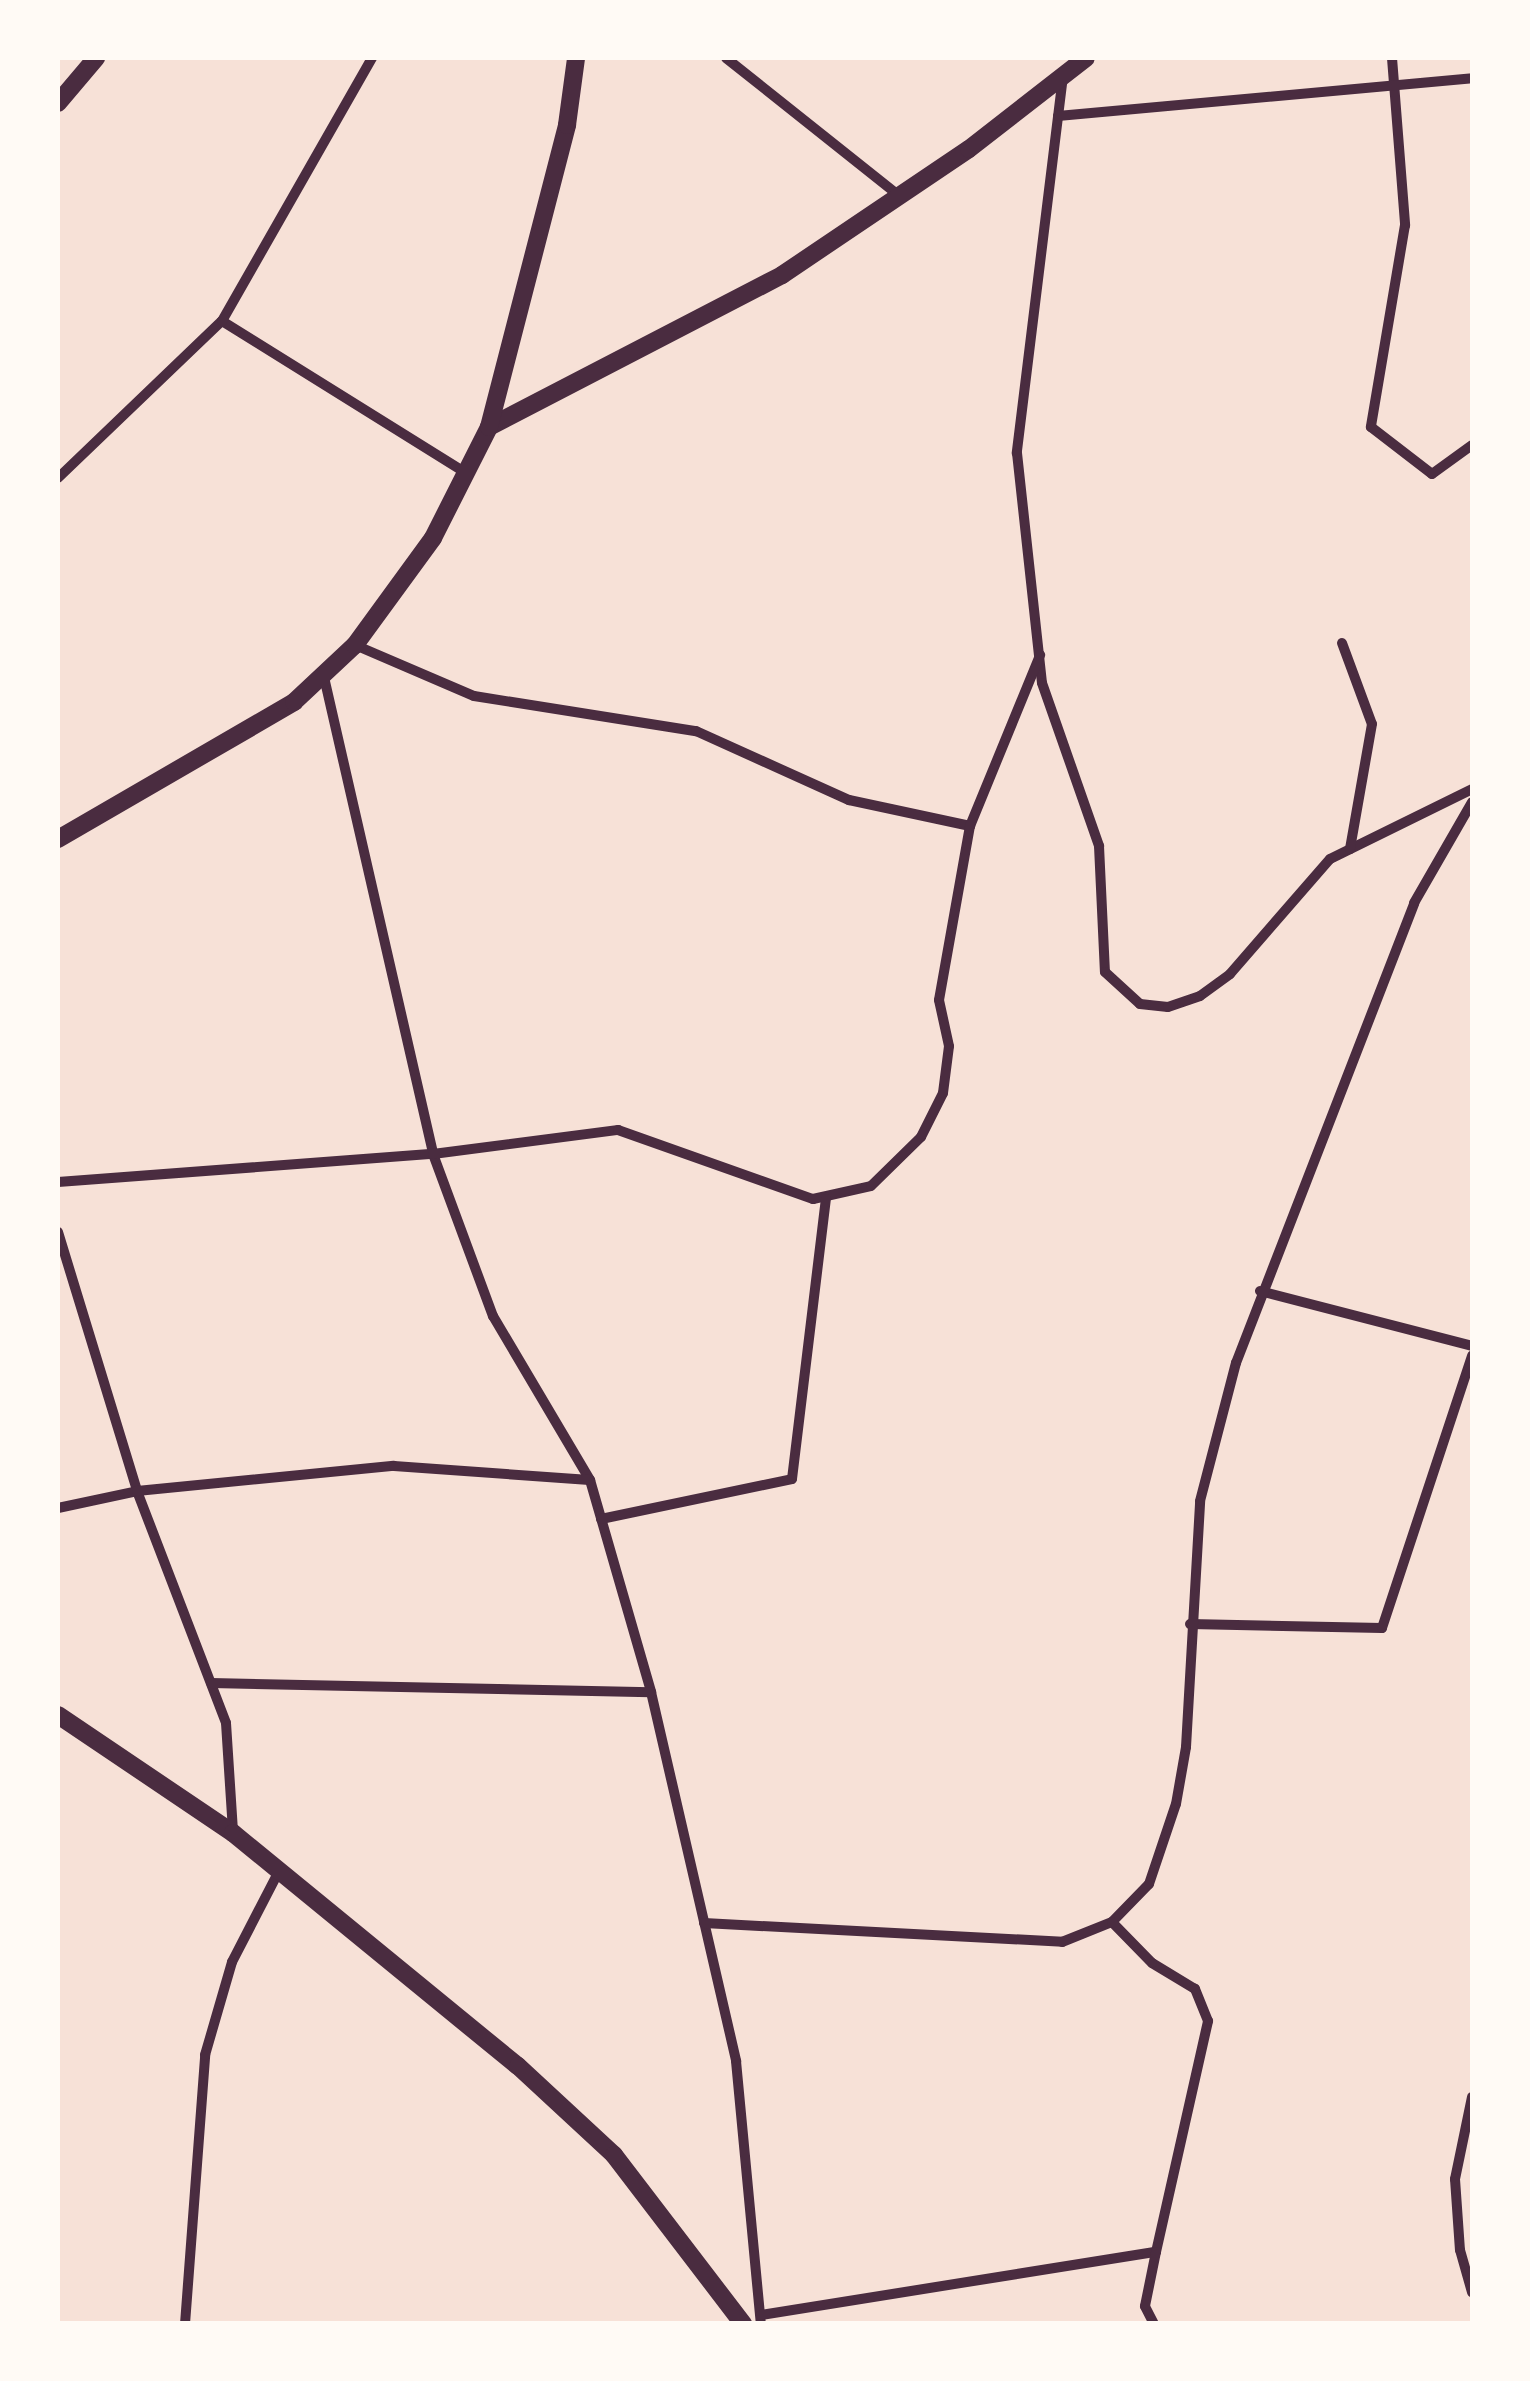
<!DOCTYPE html>
<html>
<head>
<meta charset="utf-8">
<style>
  body { margin:0 }
  #map { position:relative; width:1530px; height:2381px; overflow:hidden; background:#f7e1d7; font-family:"Noto Sans",sans-serif }
  div>[style] { position:absolute }
  .minor>* { height:10px; margin:-5px; padding:0 5px; transform-origin:5px; border-radius:5px; background:#4a2c40 }
  .tertiary>* { height:18px; margin:-9px; padding:0 9px; transform-origin:9px; border-radius:9px; background:#4a2c40 }
  span { translate:-50% -50%; white-space:nowrap; text-align:center; line-height:1.15; -webkit-text-stroke:8px #fffaf5; paint-order:stroke }
  .frame { position:absolute; inset:0; border:60px solid #fffaf5; pointer-events:none }
</style>
</head>
<body>
<div id="map">
  <div class="minor">
    <i style="left:726px;top:58px;width:223px;rotate:38.5deg"></i>
    <i style="left:1392px;top:58px;width:168px;rotate:85.5deg"></i>
    <i style="left:1405px;top:225px;width:205px;rotate:99.6deg"></i>
    <i style="left:1371px;top:427px;width:77px;rotate:37.6deg"></i>
    <i style="left:1432px;top:474px;width:49px;rotate:-35.9deg"></i>
    <i style="left:1063px;top:76px;width:380px;rotate:97deg"></i>
    <i style="left:1017px;top:453px;width:231px;rotate:83.8deg"></i>
    <i style="left:1042px;top:683px;width:173px;rotate:70.7deg"></i>
    <i style="left:1099px;top:846px;width:126px;rotate:87.3deg"></i>
    <i style="left:1105px;top:972px;width:47px;rotate:42.4deg"></i>
    <i style="left:1140px;top:1004px;width:28px;rotate:6deg"></i>
    <i style="left:1168px;top:1007px;width:34px;rotate:-19deg"></i>
    <i style="left:1200px;top:996px;width:37px;rotate:-36deg"></i>
    <i style="left:1230px;top:974px;width:152px;rotate:-49deg"></i>
    <i style="left:1330px;top:859px;width:158px;rotate:-26.2deg"></i>
    <i style="left:1058px;top:116px;width:416px;rotate:-5.2deg"></i>
    <i style="left:222px;top:321px;width:287px;rotate:31.9deg"></i>
    <i style="left:58px;top:478px;width:227px;rotate:-43.8deg"></i>
    <i style="left:222px;top:321px;width:303px;rotate:-60.3deg"></i>
    <i style="left:1342px;top:643px;width:86px;rotate:69.7deg"></i>
    <i style="left:1372px;top:724px;width:127px;rotate:100deg"></i>
    <i style="left:355px;top:645px;width:129px;rotate:23.2deg"></i>
    <i style="left:474px;top:696px;width:225px;rotate:9deg"></i>
    <i style="left:696px;top:731px;width:168px;rotate:24.3deg"></i>
    <i style="left:849px;top:800px;width:124px;rotate:12.1deg"></i>
    <i style="left:324px;top:677px;width:489px;rotate:77.1deg"></i>
    <i style="left:433px;top:1154px;width:173px;rotate:69.7deg"></i>
    <i style="left:493px;top:1316px;width:191px;rotate:59.4deg"></i>
    <i style="left:590px;top:1480px;width:221px;rotate:73.9deg"></i>
    <i style="left:651px;top:1692px;width:379px;rotate:77deg"></i>
    <i style="left:736px;top:2061px;width:264px;rotate:84.6deg"></i>
    <i style="left:58px;top:1182px;width:376px;rotate:-4.3deg"></i>
    <i style="left:433px;top:1154px;width:187px;rotate:-7.4deg"></i>
    <i style="left:618px;top:1130px;width:207px;rotate:19.5deg"></i>
    <i style="left:813px;top:1199px;width:59px;rotate:-12.6deg"></i>
    <i style="left:871px;top:1186px;width:70px;rotate:-44.4deg"></i>
    <i style="left:921px;top:1137px;width:49px;rotate:-63.4deg"></i>
    <i style="left:943px;top:1093px;width:47px;rotate:-82.7deg"></i>
    <i style="left:949px;top:1046px;width:47px;rotate:-102.3deg"></i>
    <i style="left:939px;top:1000px;width:177px;rotate:-79.9deg"></i>
    <i style="left:970px;top:826px;width:185px;rotate:-67.7deg"></i>
    <i style="left:58px;top:1232px;width:271px;rotate:73deg"></i>
    <i style="left:137px;top:1491px;width:248px;rotate:69deg"></i>
    <i style="left:226px;top:1723px;width:109px;rotate:86.3deg"></i>
    <i style="left:1260px;top:1291px;width:219px;rotate:14.5deg"></i>
    <i style="left:58px;top:1508px;width:81px;rotate:-12.1deg"></i>
    <i style="left:137px;top:1491px;width:258px;rotate:-5.6deg"></i>
    <i style="left:394px;top:1466px;width:196px;rotate:4.1deg"></i>
    <i style="left:601px;top:1519px;width:195px;rotate:-11.8deg"></i>
    <i style="left:792px;top:1479px;width:282px;rotate:-83.1deg"></i>
    <i style="left:1190px;top:1624px;width:192px;rotate:1.2deg"></i>
    <i style="left:1382px;top:1628px;width:287px;rotate:-71.7deg"></i>
    <i style="left:211px;top:1683px;width:440px;rotate:1.2deg"></i>
    <i style="left:704px;top:1923px;width:359px;rotate:3deg"></i>
    <i style="left:1062px;top:1942px;width:54px;rotate:-21.8deg"></i>
    <i style="left:1112px;top:1922px;width:53px;rotate:-45.8deg"></i>
    <i style="left:1149px;top:1884px;width:84px;rotate:-71.4deg"></i>
    <i style="left:1176px;top:1804px;width:58px;rotate:-80deg"></i>
    <i style="left:1186px;top:1747px;width:246px;rotate:-86.7deg"></i>
    <i style="left:1200px;top:1501px;width:143px;rotate:-75.4deg"></i>
    <i style="left:1236px;top:1363px;width:493px;rotate:-68.8deg"></i>
    <i style="left:1414px;top:903px;width:116px;rotate:-60.1deg"></i>
    <i style="left:1472px;top:2097px;width:84px;rotate:101.7deg"></i>
    <i style="left:1455px;top:2179px;width:71px;rotate:86deg"></i>
    <i style="left:1460px;top:2250px;width:44px;rotate:74.1deg"></i>
    <i style="left:761px;top:2315px;width:400px;rotate:-9.1deg"></i>
    <i style="left:1156px;top:2252px;width:237px;rotate:-77.3deg"></i>
    <i style="left:1208px;top:2021px;width:35px;rotate:-112deg"></i>
    <i style="left:1195px;top:1989px;width:50px;rotate:-148.8deg"></i>
    <i style="left:1152px;top:1963px;width:57px;rotate:-134.3deg"></i>
    <i style="left:185px;top:2324px;width:270px;rotate:-85.7deg"></i>
    <i style="left:205px;top:2055px;width:97px;rotate:-73.8deg"></i>
    <i style="left:232px;top:1962px;width:105px;rotate:-62.7deg"></i>
    <i style="left:1154px;top:2324px;width:20px;rotate:-117deg"></i>
    <i style="left:1145px;top:2306px;width:55px;rotate:-78.5deg"></i>
  </div>
  <div class="tertiary">
    <i style="left:58px;top:103px;width:59px;rotate:-49.8deg"></i>
    <i style="left:489px;top:427px;width:330px;rotate:-27.4deg"></i>
    <i style="left:782px;top:275px;width:225px;rotate:-34deg"></i>
    <i style="left:969px;top:149px;width:148px;rotate:-37.9deg"></i>
    <i style="left:58px;top:839px;width:273px;rotate:-30.1deg"></i>
    <i style="left:294px;top:702px;width:83px;rotate:-43.1deg"></i>
    <i style="left:355px;top:645px;width:132px;rotate:-53.9deg"></i>
    <i style="left:433px;top:538px;width:124px;rotate:-63.2deg"></i>
    <i style="left:489px;top:427px;width:312px;rotate:-75.5deg"></i>
    <i style="left:567px;top:125px;width:68px;rotate:-82.3deg"></i>
    <i style="left:58px;top:1715px;width:211px;rotate:34deg"></i>
    <i style="left:233px;top:1833px;width:368px;rotate:39.3deg"></i>
    <i style="left:518px;top:2066px;width:131px;rotate:42.8deg"></i>
    <i style="left:614px;top:2155px;width:213px;rotate:52.6deg"></i>
  </div>
  <div class="frame"></div>
</div>
</body>
</html>
